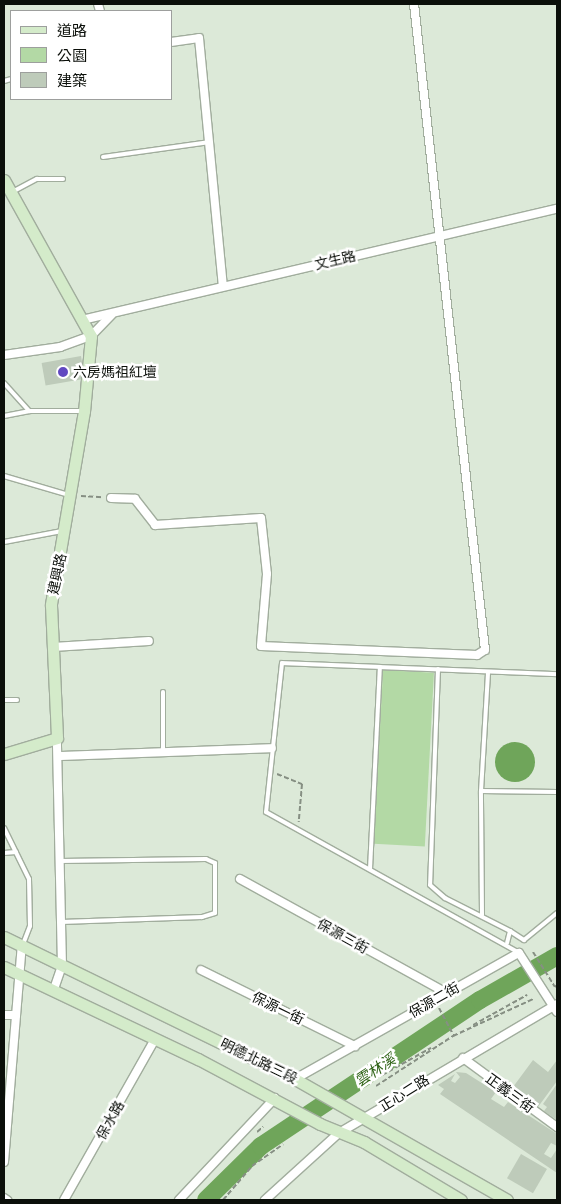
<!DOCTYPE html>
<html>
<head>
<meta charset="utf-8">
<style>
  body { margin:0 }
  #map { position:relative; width:561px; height:1204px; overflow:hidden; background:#dce9d8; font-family:Arial,"Noto Sans TC",sans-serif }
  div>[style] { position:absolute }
  .green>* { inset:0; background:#b3d9a5; transform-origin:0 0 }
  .water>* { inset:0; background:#6fa55a }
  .round { border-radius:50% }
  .river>* { height:18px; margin:-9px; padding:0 9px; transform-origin:9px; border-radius:9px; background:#6fa55a }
  .building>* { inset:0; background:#becbba; transform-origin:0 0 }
  .path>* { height:2px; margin-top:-1px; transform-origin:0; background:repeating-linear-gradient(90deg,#868f83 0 5px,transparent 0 7.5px) }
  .roads { filter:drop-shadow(1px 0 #a1ad9d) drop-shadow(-1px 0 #a1ad9d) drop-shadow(0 1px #a1ad9d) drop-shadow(0 -1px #a1ad9d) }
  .lane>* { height:4px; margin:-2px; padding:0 2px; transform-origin:2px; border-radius:2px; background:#fff }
  .street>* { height:8px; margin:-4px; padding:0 4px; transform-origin:4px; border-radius:4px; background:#fff }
  .secondary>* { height:11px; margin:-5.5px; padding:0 5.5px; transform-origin:5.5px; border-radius:5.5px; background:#d4ebca }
  .dots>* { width:14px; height:14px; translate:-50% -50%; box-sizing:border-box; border:2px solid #fff; border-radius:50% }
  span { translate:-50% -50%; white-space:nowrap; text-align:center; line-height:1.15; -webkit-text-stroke:5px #fff; paint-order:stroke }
  .street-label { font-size:14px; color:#0b0f0a }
  .poi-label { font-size:14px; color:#0b0f0a }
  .left { translate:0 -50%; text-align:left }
  .water-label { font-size:15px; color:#306418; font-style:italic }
  .frame { position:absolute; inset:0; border:5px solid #0b0f0a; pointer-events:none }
  .legend { position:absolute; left:10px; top:10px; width:162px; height:90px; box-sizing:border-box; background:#fff; border:1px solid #9d9f9d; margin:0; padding:6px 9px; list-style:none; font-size:15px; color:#0b0f0a }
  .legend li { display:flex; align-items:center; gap:10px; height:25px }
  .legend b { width:25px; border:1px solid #9d9f9d }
</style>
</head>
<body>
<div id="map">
  <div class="green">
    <i style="left:383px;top:670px;width:51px;height:174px;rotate:3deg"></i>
  </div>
  <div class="water">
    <i class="round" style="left:495px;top:742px;width:40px;height:40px"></i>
  </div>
  <div class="river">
    <i style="left:206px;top:1200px;width:77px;rotate:-44.5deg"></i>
    <i style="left:261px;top:1146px;width:263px;rotate:-33.7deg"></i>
    <i style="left:480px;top:1000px;width:89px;rotate:-29.7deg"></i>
  </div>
  <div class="building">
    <i style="left:81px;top:356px;width:23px;height:40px;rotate:80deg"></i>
    <i style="clip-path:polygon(533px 1060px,548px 1072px,557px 1060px,557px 1081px,538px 1107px,513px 1087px)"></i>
    <i style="clip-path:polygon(456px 1072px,466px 1073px,496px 1092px,491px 1099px,504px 1107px,508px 1102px,557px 1134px,557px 1146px,551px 1143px,544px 1154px,551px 1158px,557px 1149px,557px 1173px,440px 1094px,444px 1089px,438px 1085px,455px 1074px,451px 1081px,455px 1083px,460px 1077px)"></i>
    <i style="clip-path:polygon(557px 1084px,557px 1120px,544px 1111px,547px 1107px,543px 1104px)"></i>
    <i style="left:521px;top:1154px;width:30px;height:28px;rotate:30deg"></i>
  </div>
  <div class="path">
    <i style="left:81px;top:496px;width:22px;rotate:3deg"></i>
    <i style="left:277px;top:774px;width:27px;rotate:22deg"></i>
    <i style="left:302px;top:784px;width:38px;rotate:95deg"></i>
    <i style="left:533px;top:952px;width:41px;rotate:57.8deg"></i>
    <i style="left:555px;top:987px;width:3px;rotate:-45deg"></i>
    <i style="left:439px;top:1008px;width:32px;rotate:62deg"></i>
    <i style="left:473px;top:1025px;width:62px;rotate:-29.1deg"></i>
    <i style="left:382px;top:1075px;width:56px;rotate:-28.9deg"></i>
    <i style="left:376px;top:1086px;width:92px;rotate:-33deg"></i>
    <i style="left:453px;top:1036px;width:88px;rotate:-24.8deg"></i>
    <i style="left:257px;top:1132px;width:8px;rotate:-40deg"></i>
    <i style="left:223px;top:1200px;width:45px;rotate:-49.5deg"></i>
    <i style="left:252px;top:1166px;width:38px;rotate:-35deg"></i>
  </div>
  <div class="roads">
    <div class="lane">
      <i style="left:4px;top:81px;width:7px;rotate:-16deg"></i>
      <i style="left:103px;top:157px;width:108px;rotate:-8deg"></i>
      <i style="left:14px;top:191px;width:26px;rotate:-28deg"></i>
      <i style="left:37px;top:179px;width:26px"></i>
      <i style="left:4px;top:383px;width:38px;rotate:48deg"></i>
      <i style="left:29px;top:411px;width:53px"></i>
      <i style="left:4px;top:416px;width:25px;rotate:-11deg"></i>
      <i style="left:4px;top:476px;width:68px;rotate:16.3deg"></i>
      <i style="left:4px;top:542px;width:59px;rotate:-10.7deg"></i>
      <i style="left:380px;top:667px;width:177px;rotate:2.3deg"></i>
      <i style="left:438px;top:669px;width:216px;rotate:92.1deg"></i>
      <i style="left:430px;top:885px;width:20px;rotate:41deg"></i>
      <i style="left:445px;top:898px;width:73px;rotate:26.9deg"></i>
      <i style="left:510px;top:931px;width:12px;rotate:104deg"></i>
      <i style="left:163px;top:692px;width:60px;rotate:90deg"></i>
      <i style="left:4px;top:700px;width:13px"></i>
      <i style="left:481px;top:791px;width:118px;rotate:-86.6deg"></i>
      <i style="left:4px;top:828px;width:57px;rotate:63.9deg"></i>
      <i style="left:29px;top:879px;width:47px;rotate:88.8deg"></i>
      <i style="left:30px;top:926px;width:19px;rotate:111deg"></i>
      <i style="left:4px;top:853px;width:12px;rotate:-5deg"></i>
      <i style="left:60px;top:861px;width:146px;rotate:-0.8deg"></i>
      <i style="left:206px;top:859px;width:10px;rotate:24deg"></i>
      <i style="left:215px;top:863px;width:50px;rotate:90deg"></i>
      <i style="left:215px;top:913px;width:14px;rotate:163deg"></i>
      <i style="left:202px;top:917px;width:141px;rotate:178deg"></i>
      <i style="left:370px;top:869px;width:202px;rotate:-87.2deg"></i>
      <i style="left:380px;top:667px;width:98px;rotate:-177.7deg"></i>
      <i style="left:282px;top:663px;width:150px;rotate:96.1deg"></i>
      <i style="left:266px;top:812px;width:290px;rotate:29.1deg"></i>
      <i style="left:482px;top:915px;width:124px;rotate:-90.5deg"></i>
      <i style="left:481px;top:791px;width:76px;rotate:0.8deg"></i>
      <i style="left:510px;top:931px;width:17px;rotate:33deg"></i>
      <i style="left:524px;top:940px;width:43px;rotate:-39.3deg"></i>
    </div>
    <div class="street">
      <i style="left:98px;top:4px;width:7px;rotate:74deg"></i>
      <i style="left:171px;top:42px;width:28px;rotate:-8deg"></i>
      <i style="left:199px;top:38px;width:249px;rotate:84.5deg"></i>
      <i style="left:82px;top:320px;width:488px;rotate:-13.2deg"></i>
      <i style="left:4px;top:355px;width:57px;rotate:-8.1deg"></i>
      <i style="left:60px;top:347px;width:33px;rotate:-20deg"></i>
      <i style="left:91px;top:336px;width:30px;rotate:-46deg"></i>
      <i style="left:111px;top:498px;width:24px;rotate:2deg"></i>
      <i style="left:135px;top:499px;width:33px;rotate:52deg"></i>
      <i style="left:155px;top:525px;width:106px;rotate:-3.8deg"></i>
      <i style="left:261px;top:518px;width:56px;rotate:83.9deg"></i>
      <i style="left:267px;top:574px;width:72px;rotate:94.8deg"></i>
      <i style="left:261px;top:646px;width:216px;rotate:2.4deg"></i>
      <i style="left:477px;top:655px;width:9px;rotate:-32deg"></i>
      <i style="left:485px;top:650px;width:650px;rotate:-96.27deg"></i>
      <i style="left:53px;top:647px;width:96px;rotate:-3.6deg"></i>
      <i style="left:58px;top:756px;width:214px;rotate:-2.1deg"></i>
      <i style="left:240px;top:879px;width:234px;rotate:28.9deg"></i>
      <i style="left:201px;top:970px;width:172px;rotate:26.3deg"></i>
      <i style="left:54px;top:989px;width:24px;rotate:-71deg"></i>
      <i style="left:62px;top:966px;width:228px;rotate:-91.3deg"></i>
      <i style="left:4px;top:1015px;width:12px"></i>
      <i style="left:463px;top:1058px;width:117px;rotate:36.3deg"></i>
      <i style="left:295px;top:1079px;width:257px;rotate:-29.4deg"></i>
      <i style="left:519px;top:953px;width:70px;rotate:57.2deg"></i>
      <i style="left:4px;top:1162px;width:218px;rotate:-85.3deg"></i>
      <i style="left:4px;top:1198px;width:4px;rotate:34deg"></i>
      <i style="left:64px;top:1200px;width:185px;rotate:-60.5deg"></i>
      <i style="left:179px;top:1200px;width:140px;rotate:-46.7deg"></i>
      <i style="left:265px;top:1200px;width:100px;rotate:-42.2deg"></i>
      <i style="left:339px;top:1133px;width:253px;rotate:-30.6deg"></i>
    </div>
    <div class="secondary">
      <i style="left:4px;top:180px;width:179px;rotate:60.9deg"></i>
      <i style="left:91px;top:336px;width:75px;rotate:95.3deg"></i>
      <i style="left:84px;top:411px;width:197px;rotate:99.7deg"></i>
      <i style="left:51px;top:605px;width:133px;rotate:87.4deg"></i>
      <i style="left:57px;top:738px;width:55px;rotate:163.2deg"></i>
      <i style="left:4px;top:937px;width:324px;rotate:26deg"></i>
      <i style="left:295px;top:1079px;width:244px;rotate:29.7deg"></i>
      <i style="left:4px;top:967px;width:215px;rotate:25.4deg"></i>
      <i style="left:198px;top:1059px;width:138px;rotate:28deg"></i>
      <i style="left:320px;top:1124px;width:48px;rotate:22.2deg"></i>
      <i style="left:364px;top:1142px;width:113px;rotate:30.9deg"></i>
    </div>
  </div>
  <div class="dots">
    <i style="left:63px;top:372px;background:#6148c1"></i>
  </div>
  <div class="street-label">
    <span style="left:335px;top:260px;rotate:-13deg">文生路</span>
    <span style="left:57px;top:574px;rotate:-78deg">建興路</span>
    <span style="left:343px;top:936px;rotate:29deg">保源三街</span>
    <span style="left:434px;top:1000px;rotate:-30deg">保源二街</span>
    <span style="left:278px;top:1008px;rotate:26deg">保源一街</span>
    <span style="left:259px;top:1061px;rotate:26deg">明德北路三段</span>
    <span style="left:404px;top:1093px;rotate:-32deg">正心二路</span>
    <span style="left:510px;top:1093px;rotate:36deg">正義三街</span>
    <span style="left:110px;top:1120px;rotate:-61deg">保水路</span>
  </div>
  <div class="poi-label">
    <span class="left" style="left:73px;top:372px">六房媽祖紅壇</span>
  </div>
  <div class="water-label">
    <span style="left:375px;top:1070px;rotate:-34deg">雲林溪</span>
  </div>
  <div class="frame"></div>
  <ul class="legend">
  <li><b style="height:6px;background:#d4ebca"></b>道路</li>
  <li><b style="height:14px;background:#b3d9a5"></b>公園</li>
  <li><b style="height:14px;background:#becbba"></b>建築</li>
  </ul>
</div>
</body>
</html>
